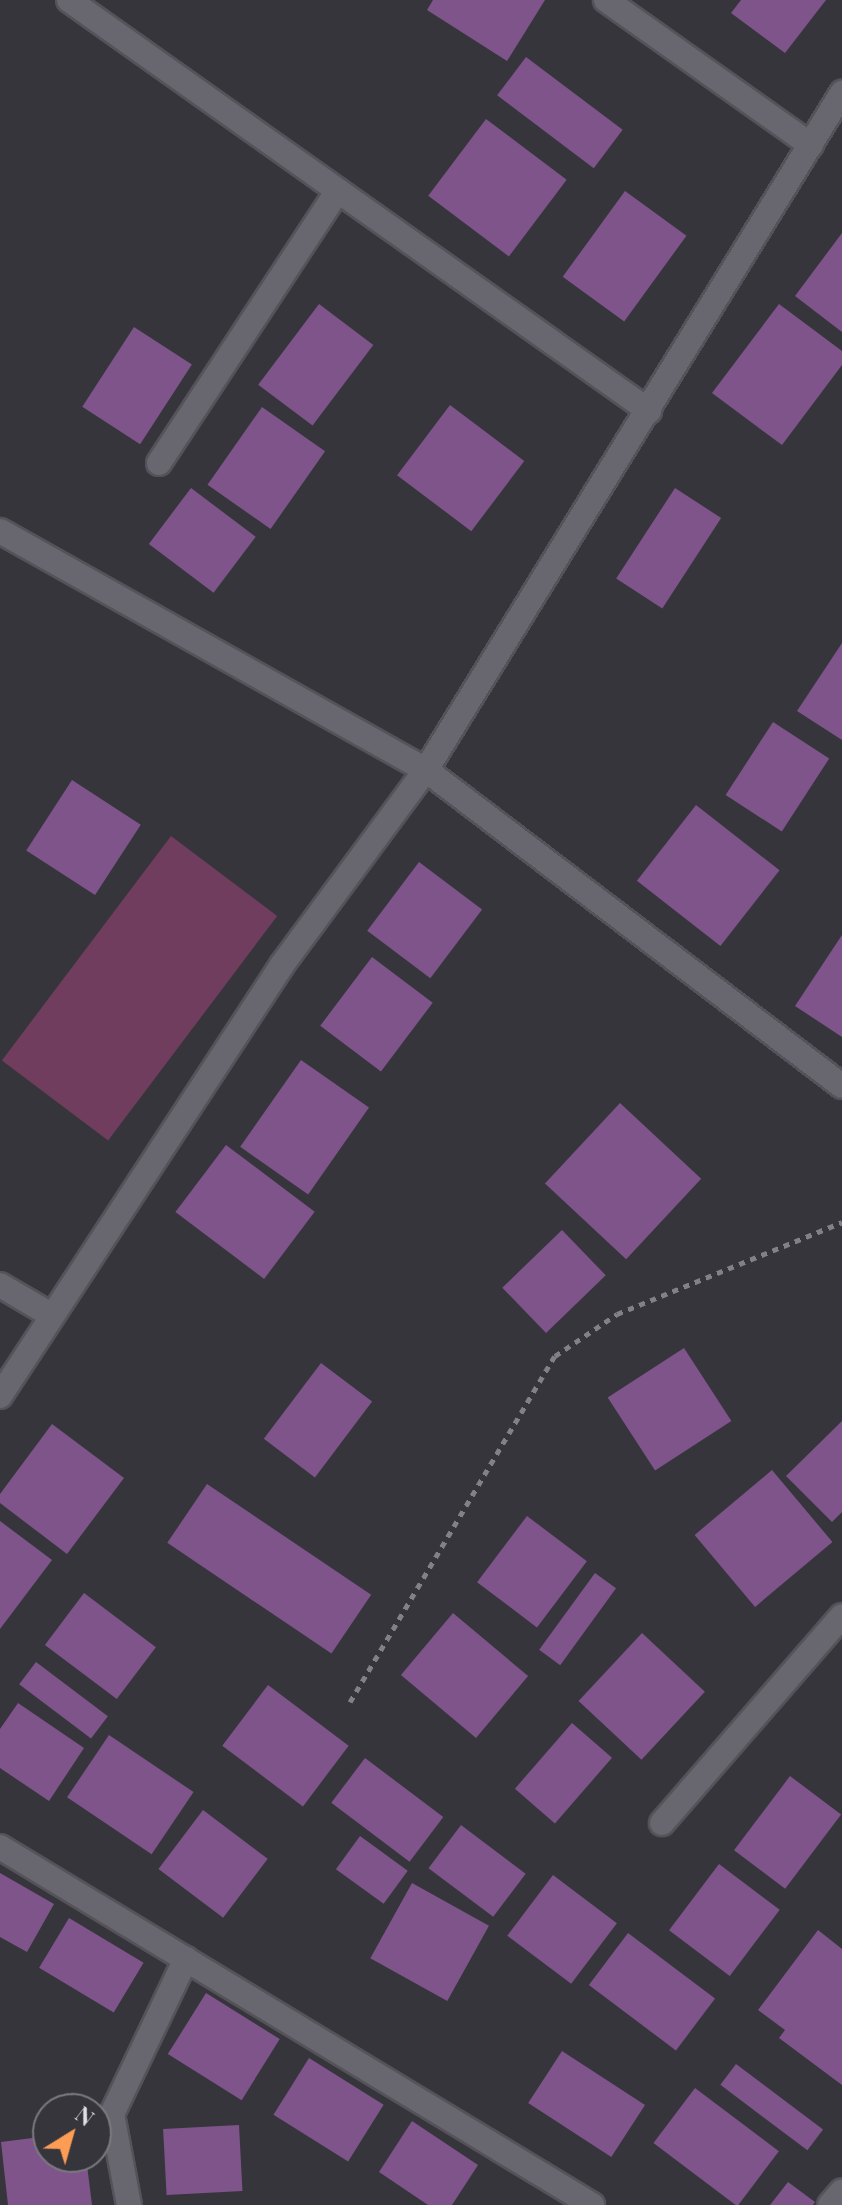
<!DOCTYPE html>
<html>
<head>
<meta charset="utf-8">
<style>
  body { margin:0 }
  #map { position:relative; width:842px; height:2205px; overflow:hidden; background:#36353c; font-family:"Playfair Display",serif }
  div>[style] { position:absolute }
  .green>* { inset:0; background:#703d5e; transform-origin:0 0 }
  .building>* { inset:0; background:#7e548b; transform-origin:0 0 }
  .path>* { height:5px; margin-top:-2.5px; transform-origin:0; background:repeating-linear-gradient(90deg,#828187 0 6px,transparent 0 12px) }
  .roads { filter:drop-shadow(2px 0 #555359) drop-shadow(-2px 0 #555359) drop-shadow(0 2px #555359) drop-shadow(0 -2px #555359) }
  .minor>* { height:24px; margin:-12px; padding:0 12px; transform-origin:12px; border-radius:12px; background:#68666f }
  span { translate:-50% -50%; white-space:nowrap; text-align:center; line-height:1.15; -webkit-text-stroke:7px #36353c; paint-order:stroke }
  .north { position:absolute; left:32px; top:2093px; width:80px; height:80px; box-sizing:border-box; background:#36353c; border:2px solid #7a7980; border-radius:50%; rotate:37deg; font-size:22px; font-weight:700; line-height:32px; text-align:center; color:#e1e0e5 }
  .north::after { content:''; display:block; margin:auto; width:28px; height:36px; background:#fd9c55; clip-path:polygon(50% 0,100% 100%,50% 72%,0 100%) }
</style>
</head>
<body>
<div id="map">
  <div class="green">
    <i style="left:171px;top:836px;width:133px;height:281px;rotate:37deg"></i>
  </div>
  <div class="building">
    <i style="clip-path:polygon(433px 0,545px 0,507px 61px,427px 10px)"></i>
    <i style="clip-path:polygon(741px 0,826px 0,785px 53px,731px 13px)"></i>
    <i style="left:526px;top:57px;width:121px;height:48px;rotate:37deg"></i>
    <i style="left:486px;top:119px;width:101px;height:96px;rotate:37deg"></i>
    <i style="left:625px;top:191px;width:76px;height:106px;rotate:36deg"></i>
    <i style="clip-path:polygon(842px 233px,842px 332px,795px 296px)"></i>
    <i style="left:319px;top:304px;width:68px;height:101px;rotate:37deg"></i>
    <i style="clip-path:polygon(779px 304px,842px 351px,842px 365px,782px 445px,712px 393px)"></i>
    <i style="left:134px;top:327px;width:69px;height:95px;rotate:33deg"></i>
    <i style="left:450px;top:405px;width:93px;height:88px;rotate:37deg"></i>
    <i style="left:262px;top:407px;width:77px;height:95px;rotate:35deg"></i>
    <i style="left:191px;top:488px;width:81px;height:70px;rotate:37deg"></i>
    <i style="left:675px;top:488px;width:55px;height:108px;rotate:33deg"></i>
    <i style="clip-path:polygon(842px 643px,842px 740px,797px 711px)"></i>
    <i style="left:773px;top:722px;width:67px;height:87px;rotate:33deg"></i>
    <i style="left:72px;top:780px;width:82px;height:84px;rotate:33deg"></i>
    <i style="left:696px;top:805px;width:106px;height:96px;rotate:38deg"></i>
    <i style="left:419px;top:862px;width:79px;height:86px;rotate:37deg"></i>
    <i style="clip-path:polygon(842px 935px,842px 1037px,795px 1006px)"></i>
    <i style="left:372px;top:957px;width:76px;height:86px;rotate:37deg"></i>
    <i style="left:301px;top:1060px;width:83px;height:106px;rotate:35deg"></i>
    <i style="left:620px;top:1103px;width:111px;height:110px;rotate:43deg"></i>
    <i style="left:226px;top:1145px;width:111px;height:84px;rotate:37deg"></i>
    <i style="left:562px;top:1230px;width:63px;height:83px;rotate:46deg"></i>
    <i style="left:684px;top:1348px;width:87px;height:91px;rotate:57deg"></i>
    <i style="left:321px;top:1363px;width:64px;height:95px;rotate:37deg"></i>
    <i style="clip-path:polygon(842px 1421px,842px 1512px,832px 1522px,786px 1476px)"></i>
    <i style="clip-path:polygon(52px 1424px,124px 1478px,67px 1554px,0 1503px,0 1494px)"></i>
    <i style="left:772px;top:1470px;width:94px;height:101px;rotate:50deg"></i>
    <i style="left:207px;top:1484px;width:198px;height:71px;rotate:34deg"></i>
    <i style="left:527px;top:1516px;width:75px;height:83px;rotate:37deg"></i>
    <i style="clip-path:polygon(0 1521px,52px 1560px,0 1629px)"></i>
    <i style="left:595px;top:1573px;width:26px;height:95px;rotate:36deg"></i>
    <i style="left:84px;top:1593px;width:90px;height:65px;rotate:37deg"></i>
    <i style="left:453px;top:1613px;width:98px;height:81px;rotate:40deg"></i>
    <i style="left:642px;top:1633px;width:86px;height:93px;rotate:43deg"></i>
    <i style="left:36px;top:1662px;width:90px;height:28px;rotate:37deg"></i>
    <i style="left:268px;top:1685px;width:101px;height:76px;rotate:37deg"></i>
    <i style="clip-path:polygon(18px 1703px,84px 1748px,49px 1801px,0 1768px,0 1729px)"></i>
    <i style="left:572px;top:1723px;width:53px;height:87px;rotate:41deg"></i>
    <i style="left:109px;top:1735px;width:102px;height:75px;rotate:34deg"></i>
    <i style="left:365px;top:1758px;width:98px;height:56px;rotate:37deg"></i>
    <i style="left:790px;top:1776px;width:64px;height:93px;rotate:37deg"></i>
    <i style="left:203px;top:1810px;width:81px;height:74px;rotate:37deg"></i>
    <i style="left:461px;top:1825px;width:81px;height:54px;rotate:37deg"></i>
    <i style="left:360px;top:1836px;width:59px;height:41px;rotate:36deg"></i>
    <i style="left:719px;top:1864px;width:76px;height:83px;rotate:37deg"></i>
    <i style="clip-path:polygon(0 1873px,54px 1904px,27px 1952px,0 1937px)"></i>
    <i style="left:553px;top:1875px;width:80px;height:76px;rotate:37deg"></i>
    <i style="left:412px;top:1883px;width:88px;height:86px;rotate:29deg"></i>
    <i style="left:69px;top:1918px;width:87px;height:58px;rotate:31deg"></i>
    <i style="clip-path:polygon(818px 1930px,842px 1949px,842px 2085px,779px 2038px,785px 2030px,758px 2010px)"></i>
    <i style="left:628px;top:1933px;width:109px;height:65px;rotate:37deg"></i>
    <i style="left:206px;top:1993px;width:87px;height:72px;rotate:32deg"></i>
    <i style="left:562px;top:2051px;width:99px;height:62px;rotate:33deg"></i>
    <i style="left:309px;top:2058px;width:88px;height:67px;rotate:32deg"></i>
    <i style="left:736px;top:2064px;width:109px;height:26px;rotate:37deg"></i>
    <i style="left:695px;top:2088px;width:105px;height:69px;rotate:37deg"></i>
    <i style="clip-path:polygon(412px 2121px,478px 2165px,452px 2205px,428px 2205px,379px 2172px)"></i>
    <i style="left:239px;top:2125px;width:66px;height:76px;rotate:87deg"></i>
    <i style="clip-path:polygon(48px 2136px,48px 2157px,86px 2157px,92px 2205px,8px 2205px,1px 2142px)"></i>
    <i style="clip-path:polygon(788px 2182px,815px 2202px,813px 2205px,770px 2205px)"></i>
  </div>
  <div class="path">
    <i style="left:350px;top:1702px;width:402px;rotate:-59.4deg"></i>
    <i style="left:555px;top:1356px;width:75px;rotate:-34.1deg"></i>
    <i style="left:617px;top:1314px;width:243px;rotate:-22.2deg"></i>
  </div>
  <div class="roads">
    <div class="minor">
      <i style="left:69px;top:0;width:711px;rotate:35.32deg"></i>
      <i style="left:606px;top:0;width:251px;rotate:35.3deg"></i>
      <i style="left:159px;top:463px;width:326px;rotate:-56.7deg"></i>
      <i style="left:0;top:531px;width:488px;rotate:29.3deg"></i>
      <i style="left:426px;top:770px;width:522px;rotate:37.22deg"></i>
      <i style="left:0;top:1285px;width:59px;rotate:30.5deg"></i>
      <i style="left:0;top:1396px;width:515px;rotate:-56.8deg"></i>
      <i style="left:282px;top:965px;width:242px;rotate:-53.6deg"></i>
      <i style="left:426px;top:770px;width:795px;rotate:-58.43deg"></i>
      <i style="left:662px;top:1823px;width:274px;rotate:-49deg"></i>
      <i style="left:0;top:1847px;width:692px;rotate:31.16deg"></i>
      <i style="left:129px;top:2205px;width:93px;rotate:-100.6deg"></i>
      <i style="left:112px;top:2114px;width:172px;rotate:-64.5deg"></i>
      <i style="left:830px;top:2205px;width:18px;rotate:-49deg"></i>
    </div>
  </div>
  <div class="north">N</div>
</div>
</body>
</html>
